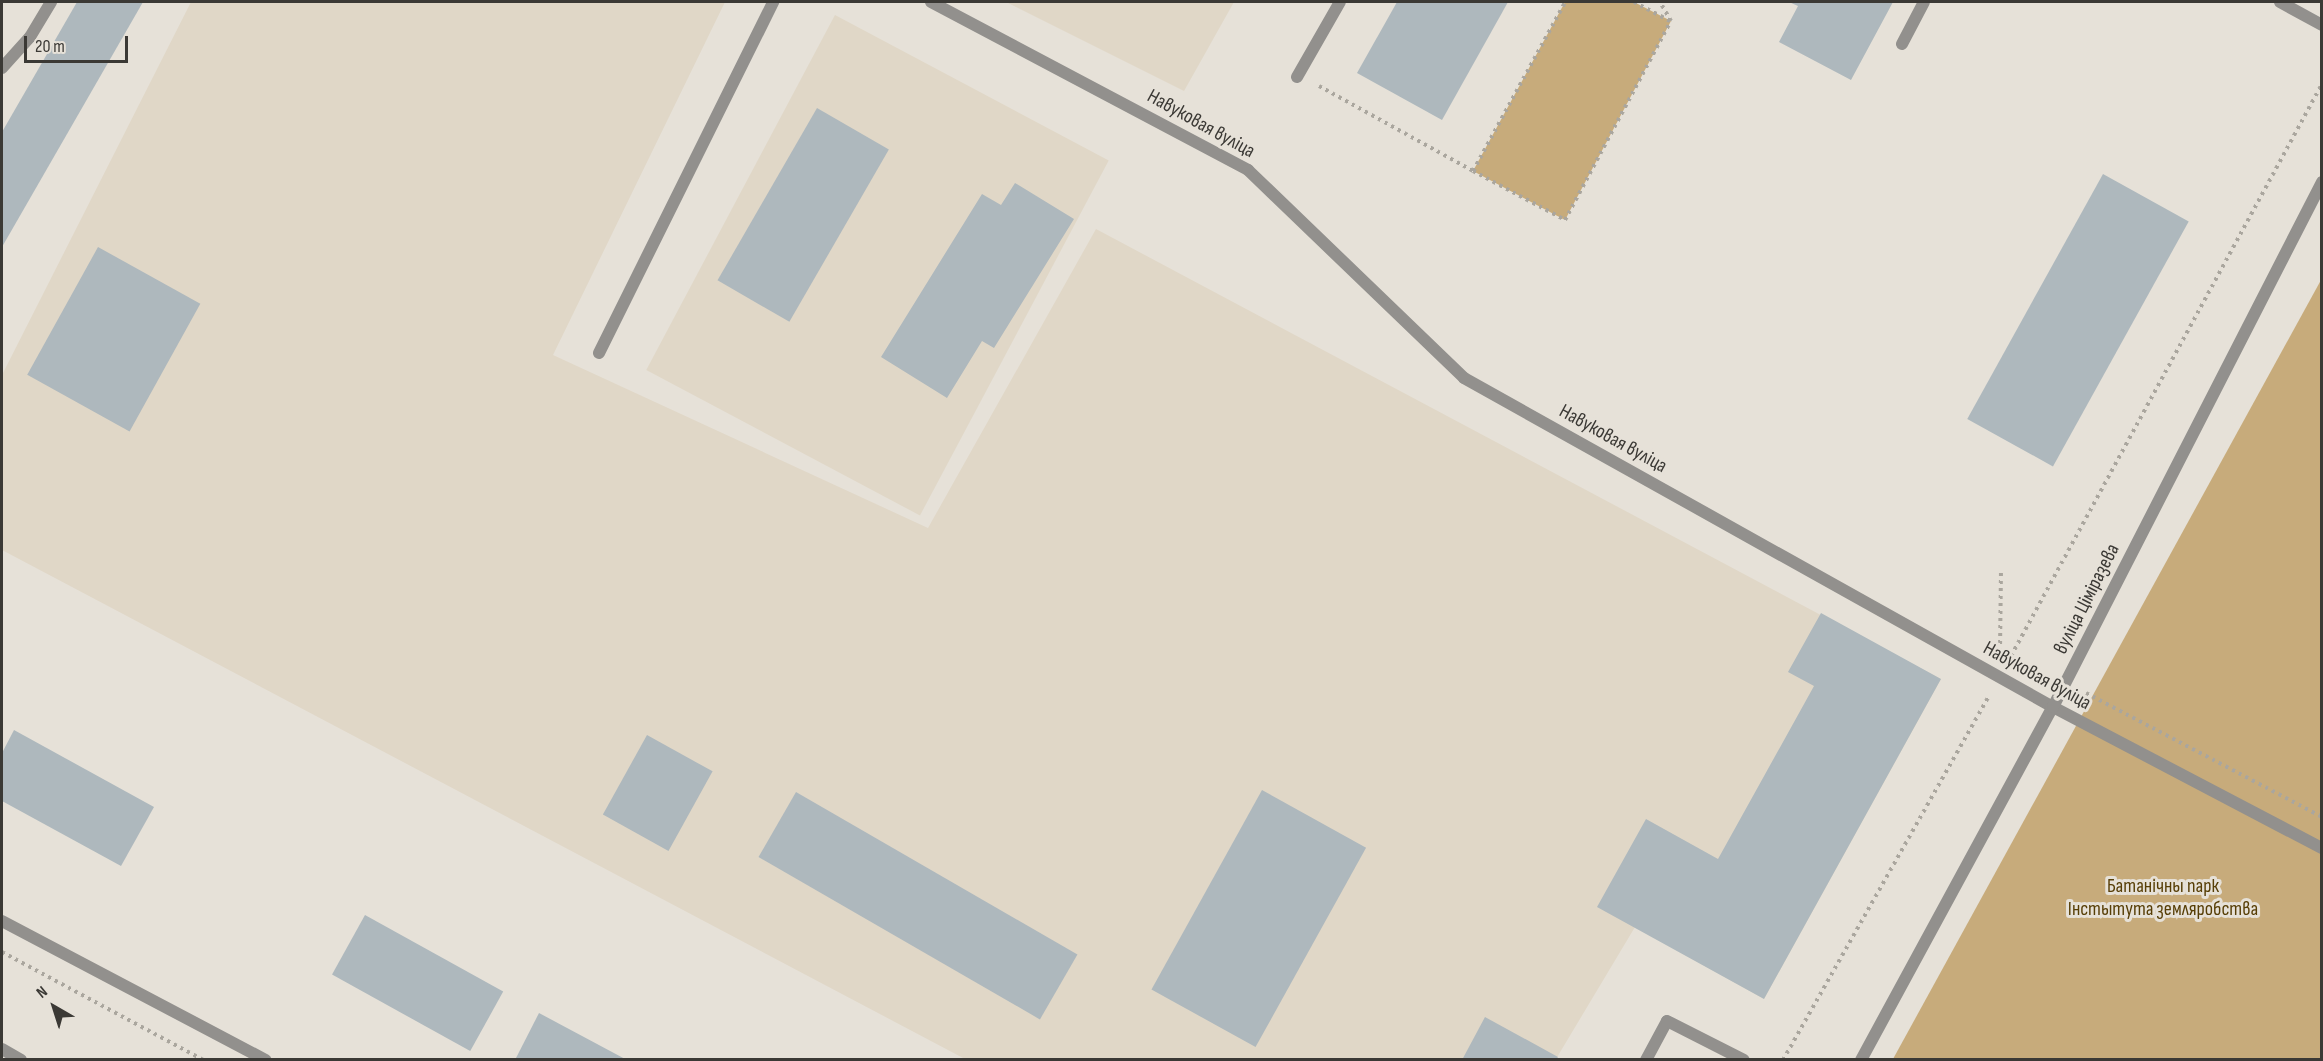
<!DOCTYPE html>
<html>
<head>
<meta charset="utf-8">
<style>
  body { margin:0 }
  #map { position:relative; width:2323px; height:1061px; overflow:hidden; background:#e6e1d8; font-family:"Sofia Sans Condensed",sans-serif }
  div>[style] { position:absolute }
  .built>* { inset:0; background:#e0d7c7; transform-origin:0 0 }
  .green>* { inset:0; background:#c7ab7b }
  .building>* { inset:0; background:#aeb8bd; transform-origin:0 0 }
  .path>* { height:4px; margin-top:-2px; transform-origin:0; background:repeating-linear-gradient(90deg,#aaa69e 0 3px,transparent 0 7.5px) }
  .service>* { height:12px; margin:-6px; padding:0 6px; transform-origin:6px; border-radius:6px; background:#92908d }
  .minor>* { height:12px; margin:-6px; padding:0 6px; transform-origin:6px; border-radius:6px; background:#92908d }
  .tertiary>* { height:12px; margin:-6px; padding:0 6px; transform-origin:6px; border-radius:6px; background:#92908d }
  span { translate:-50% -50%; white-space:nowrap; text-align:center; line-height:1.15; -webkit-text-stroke:6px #e6e1d8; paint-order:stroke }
  .street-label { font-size:20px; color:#3b3935 }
  .park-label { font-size:20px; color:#573e06 }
  .frame { position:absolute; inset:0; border:3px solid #3b3935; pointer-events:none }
  .north { position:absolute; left:24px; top:977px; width:60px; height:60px; -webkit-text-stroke:4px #e6e1d8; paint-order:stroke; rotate:321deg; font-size:16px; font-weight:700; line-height:24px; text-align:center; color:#3b3935 }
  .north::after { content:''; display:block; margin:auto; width:21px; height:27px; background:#3b3935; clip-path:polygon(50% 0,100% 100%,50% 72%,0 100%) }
  .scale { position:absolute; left:24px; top:36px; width:104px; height:27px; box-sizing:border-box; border:3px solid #3b3935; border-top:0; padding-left:8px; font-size:18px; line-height:21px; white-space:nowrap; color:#3b3935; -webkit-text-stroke:4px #e6e1d8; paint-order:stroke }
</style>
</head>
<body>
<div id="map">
  <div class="built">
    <i style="clip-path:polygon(191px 2px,725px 2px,553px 355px,928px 528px,1096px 229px,1941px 679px,1764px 999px,1635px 927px,1556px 1059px,965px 1059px,2px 550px,2px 375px)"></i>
    <i style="clip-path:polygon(1006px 2px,1234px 2px,1184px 91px)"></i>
    <i style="left:835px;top:15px;width:310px;height:402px;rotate:28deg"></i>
  </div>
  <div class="green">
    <i style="clip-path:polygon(1565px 2px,1634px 2px,1671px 21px,1565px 220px,1473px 171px)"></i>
    <i style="clip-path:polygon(2321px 280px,2321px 1059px,1893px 1059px)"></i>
  </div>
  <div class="building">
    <i style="clip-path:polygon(77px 2px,143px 2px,2px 247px,2px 132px)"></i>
    <i style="clip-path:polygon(1397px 2px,1508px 2px,1442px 120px,1357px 73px)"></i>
    <i style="clip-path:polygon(1789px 2px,1893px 2px,1851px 80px,1779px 42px,1798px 6px)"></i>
    <i style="left:817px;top:108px;width:83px;height:199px;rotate:30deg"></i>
    <i style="left:2103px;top:174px;width:98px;height:280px;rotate:29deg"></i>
    <i style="clip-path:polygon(1015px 183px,1074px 219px,994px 348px,982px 341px,947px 398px,881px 357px,982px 194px,1001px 205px)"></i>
    <i style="left:98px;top:247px;width:117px;height:146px;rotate:29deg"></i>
    <i style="clip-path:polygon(1821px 613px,1941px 679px,1764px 999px,1597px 907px,1646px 819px,1718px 859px,1814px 686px,1788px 672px)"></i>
    <i style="clip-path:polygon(14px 730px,154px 807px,121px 866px,2px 801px,2px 753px)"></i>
    <i style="left:647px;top:735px;width:75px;height:91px;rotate:29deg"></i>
    <i style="left:1262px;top:790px;width:119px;height:228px;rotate:29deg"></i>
    <i style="left:796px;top:792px;width:325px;height:75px;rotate:30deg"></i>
    <i style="left:365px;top:915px;width:158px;height:68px;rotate:29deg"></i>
    <i style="clip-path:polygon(539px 1013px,627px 1060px,515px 1060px)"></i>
    <i style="clip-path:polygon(1485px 1017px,1558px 1057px,1556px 1060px,1462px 1060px)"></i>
  </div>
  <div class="path">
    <i style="left:1634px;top:2px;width:41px;rotate:27.8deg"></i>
    <i style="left:1319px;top:86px;width:176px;rotate:28.9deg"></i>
    <i style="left:1473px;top:171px;width:192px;rotate:-61.4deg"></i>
    <i style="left:1473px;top:171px;width:104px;rotate:28deg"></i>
    <i style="left:1565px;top:220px;width:225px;rotate:-62deg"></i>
    <i style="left:1671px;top:21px;width:22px;rotate:-120deg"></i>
    <i style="left:2000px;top:651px;width:82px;rotate:-89.3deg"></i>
    <i style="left:2011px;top:656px;width:651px;rotate:-61.47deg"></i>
    <i style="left:2086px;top:693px;width:267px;rotate:27.7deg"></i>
    <i style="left:2px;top:952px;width:228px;rotate:28.2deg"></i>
    <i style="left:1783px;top:1060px;width:417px;rotate:-60.5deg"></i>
  </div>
  <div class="service">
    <i style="left:2280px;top:2px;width:48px;rotate:28.7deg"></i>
    <i style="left:1902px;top:44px;width:47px;rotate:-62.4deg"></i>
    <i style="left:1297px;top:77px;width:86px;rotate:-60.2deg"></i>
    <i style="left:599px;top:353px;width:392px;rotate:-63.6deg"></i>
    <i style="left:2px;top:921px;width:298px;rotate:27.8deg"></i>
    <i style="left:1646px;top:1060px;width:44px;rotate:-61.7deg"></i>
    <i style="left:1667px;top:1021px;width:86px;rotate:26.9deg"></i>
  </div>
  <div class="minor">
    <i style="left:931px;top:2px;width:359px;rotate:27.9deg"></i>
    <i style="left:1248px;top:170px;width:300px;rotate:43.9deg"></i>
    <i style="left:1464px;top:378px;width:675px;rotate:29.19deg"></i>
    <i style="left:2053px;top:707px;width:304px;rotate:27.7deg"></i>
    <i style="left:2px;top:68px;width:42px;rotate:-47.9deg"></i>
    <i style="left:30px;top:37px;width:41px;rotate:-59deg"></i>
    <i style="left:1861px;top:1060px;width:402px;rotate:-61.5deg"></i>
    <i style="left:2053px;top:707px;width:590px;rotate:-62.87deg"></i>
  </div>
  <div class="tertiary">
    <i style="left:2px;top:1049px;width:22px;rotate:30deg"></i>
  </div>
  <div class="street-label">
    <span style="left:1201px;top:124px;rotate:29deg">Навуковая вуліца</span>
    <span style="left:1613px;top:439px;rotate:29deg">Навуковая вуліца</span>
    <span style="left:2087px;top:599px;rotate:-63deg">вуліца Ціміразева</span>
    <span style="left:2037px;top:676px;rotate:29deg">Навуковая вуліца</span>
  </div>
  <div class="park-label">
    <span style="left:2163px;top:898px">Батанічны парк<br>Інстытута земляробства</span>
  </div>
  <div class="frame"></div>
  <div class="north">N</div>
  <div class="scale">20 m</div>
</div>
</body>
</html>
